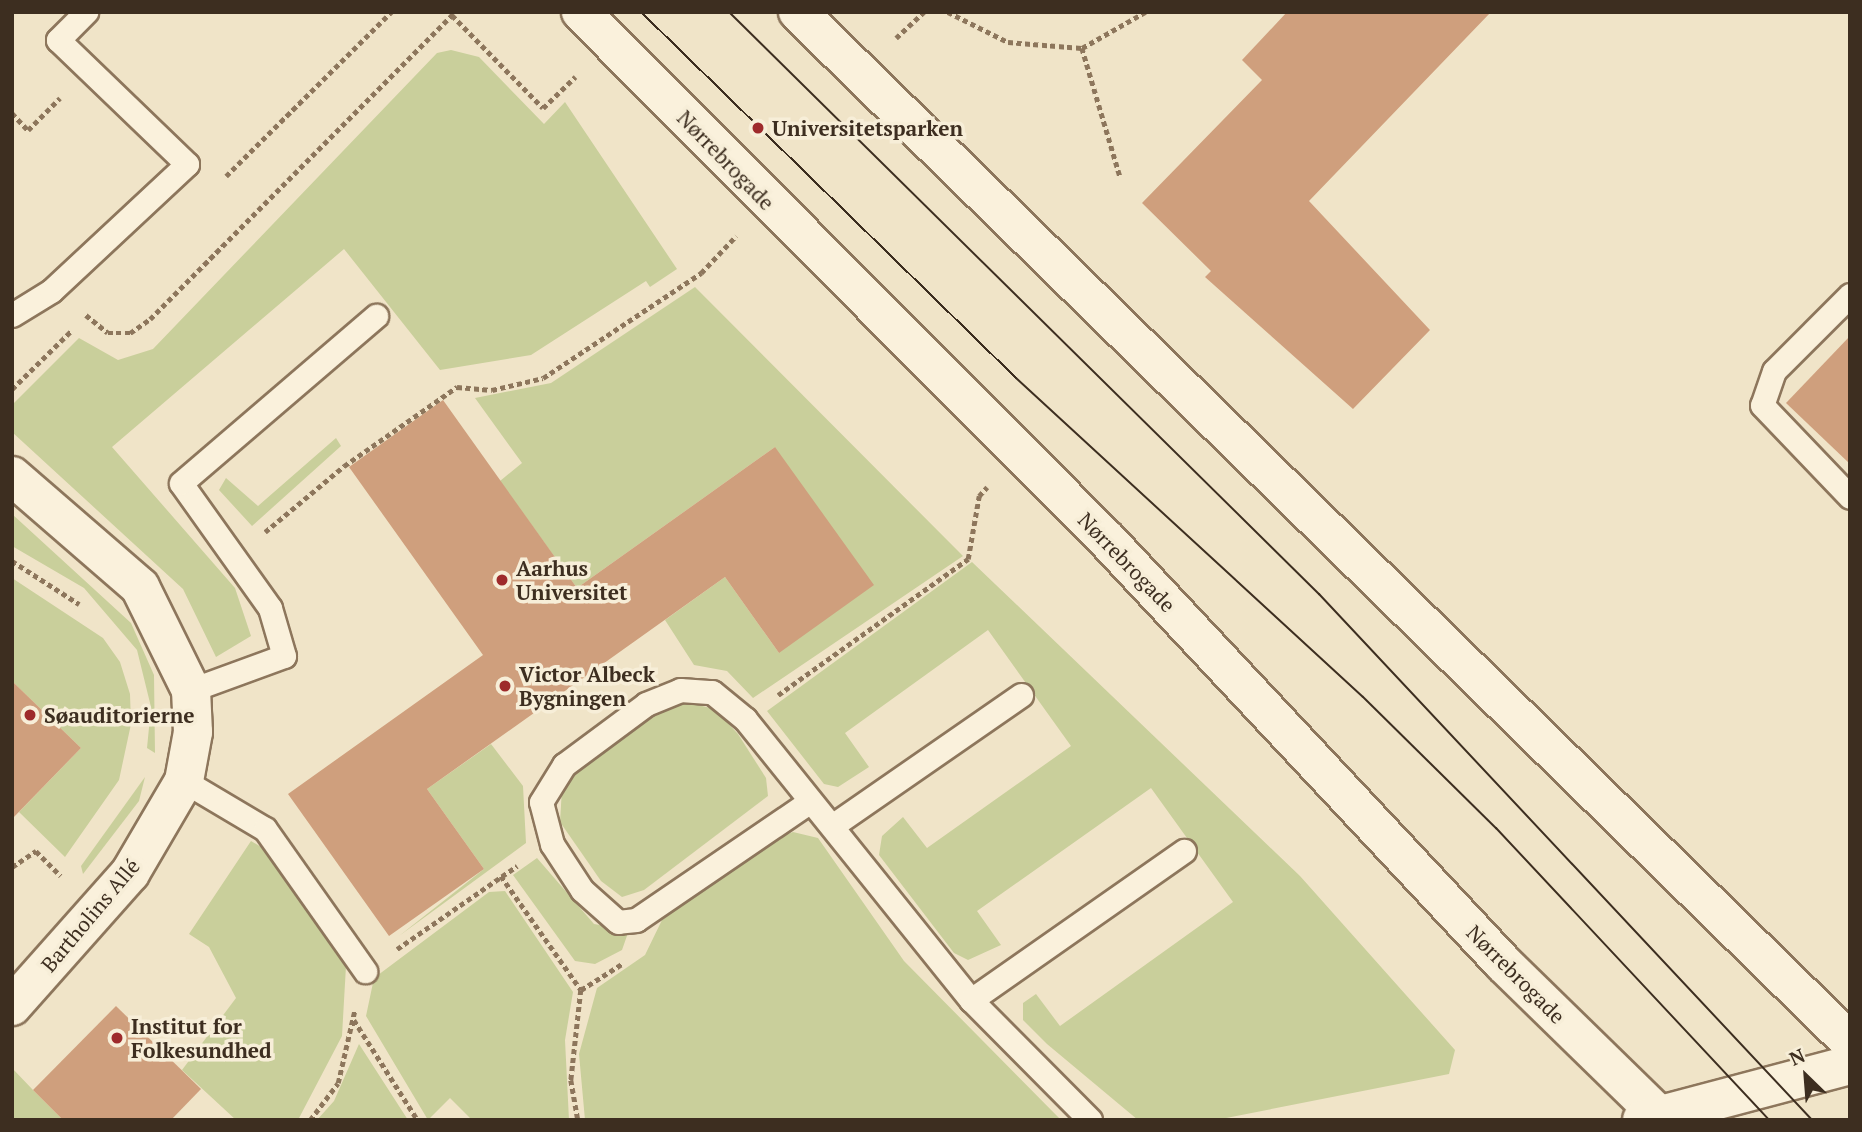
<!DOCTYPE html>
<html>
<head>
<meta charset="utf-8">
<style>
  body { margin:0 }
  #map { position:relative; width:1862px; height:1132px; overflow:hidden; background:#f0e4c8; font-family:"PT Serif",serif }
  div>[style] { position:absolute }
  .green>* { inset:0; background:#c9cf9b }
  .building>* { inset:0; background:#cf9f7d }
  .path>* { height:4.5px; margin-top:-2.25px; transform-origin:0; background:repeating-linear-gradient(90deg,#8d765c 0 5px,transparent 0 8.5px) }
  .roads { filter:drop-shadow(2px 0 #8d765c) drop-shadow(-2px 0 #8d765c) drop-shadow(0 2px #8d765c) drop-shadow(0 -2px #8d765c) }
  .lane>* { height:23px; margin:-11.5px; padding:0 11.5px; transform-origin:11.5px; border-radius:11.5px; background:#faf1dc }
  .street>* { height:38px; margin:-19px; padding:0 19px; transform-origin:19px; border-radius:19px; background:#faf1dc }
  .secondary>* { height:38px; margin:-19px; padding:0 19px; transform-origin:19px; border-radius:19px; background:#faf1dc }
  .tram>* { height:2px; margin:-1px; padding:0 1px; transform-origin:1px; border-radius:1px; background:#3d2e20 }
  .dots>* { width:19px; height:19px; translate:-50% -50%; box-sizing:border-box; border:4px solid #f7eed8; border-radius:50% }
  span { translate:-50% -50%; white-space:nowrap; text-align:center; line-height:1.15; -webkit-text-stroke:7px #f7eed8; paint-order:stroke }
  .poi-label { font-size:21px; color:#3d2e20; font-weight:700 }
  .left { translate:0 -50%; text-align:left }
  .street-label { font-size:21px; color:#3d2e20 }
  .frame { position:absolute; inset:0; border:14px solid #3d2e20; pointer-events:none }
  .north { position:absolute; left:1771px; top:1041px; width:70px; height:70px; -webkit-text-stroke:5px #f7eed8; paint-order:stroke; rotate:335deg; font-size:19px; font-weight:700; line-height:28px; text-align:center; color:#3d2e20 }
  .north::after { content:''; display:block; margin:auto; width:24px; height:32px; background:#3d2e20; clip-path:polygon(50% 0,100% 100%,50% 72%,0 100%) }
</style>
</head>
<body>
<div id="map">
  <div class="green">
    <i style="clip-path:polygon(451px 50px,479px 57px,544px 124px,565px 102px,677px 269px,650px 287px,646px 281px,531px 355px,440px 370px,344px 249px,112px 447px,235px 588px,251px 636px,216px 657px,183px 589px,12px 432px,12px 405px,79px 338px,118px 360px,153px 349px,437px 53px)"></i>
    <i style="clip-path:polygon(695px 287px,963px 556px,753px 698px,727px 671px,694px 665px,665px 620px,725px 577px,779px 653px,775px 447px,577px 588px,500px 481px,522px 463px,475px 398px,551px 383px)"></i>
    <i style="clip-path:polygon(336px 438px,341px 446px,252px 526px,219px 490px,226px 478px,258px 506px)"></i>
    <i style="clip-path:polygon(12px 514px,131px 623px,154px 675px,155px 753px,147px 748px,151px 707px,137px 650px,84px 588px,12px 546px)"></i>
    <i style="clip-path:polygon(972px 562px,1300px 876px,1455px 1050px,1449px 1074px,1216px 1120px,1138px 1120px,1047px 1044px,1023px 1020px,1023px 1003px,1036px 994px,1060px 1026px,1233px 902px,1151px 788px,977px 911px,1001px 945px,968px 960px,954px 953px,879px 855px,882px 836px,903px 817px,927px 848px,1071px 746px,988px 630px,845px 733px,869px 767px,838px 787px,824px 784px,767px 711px)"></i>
    <i style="clip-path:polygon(12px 578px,103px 638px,120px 662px,130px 694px,131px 724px,119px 780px,65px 857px,19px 812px,81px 748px,12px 681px)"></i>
    <i style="clip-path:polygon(685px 702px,715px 709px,738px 734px,766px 778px,768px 796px,644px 890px,622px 897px,601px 881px,560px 822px,562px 789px,584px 763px,671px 704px)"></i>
    <i style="clip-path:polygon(491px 744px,523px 786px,526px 843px,399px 936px,484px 869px,427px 789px)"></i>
    <i style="clip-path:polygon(145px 777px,139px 801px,83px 874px,81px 866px)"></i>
    <i style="clip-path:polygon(793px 832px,818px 838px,904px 961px,1061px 1120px,585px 1120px,579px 1054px,597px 988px,645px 955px,662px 920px,768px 842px)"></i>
    <i style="clip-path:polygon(251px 841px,270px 852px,346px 966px,342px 1036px,298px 1120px,236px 1120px,182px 1070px,236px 998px,209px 947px,189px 934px)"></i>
    <i style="clip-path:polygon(537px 858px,594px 924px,629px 930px,622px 950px,595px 964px,575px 961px,513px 875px)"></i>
    <i style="clip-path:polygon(505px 891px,573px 992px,565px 1040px,569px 1120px,472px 1120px,450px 1098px,428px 1120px,366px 1016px,374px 978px,489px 892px)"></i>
    <i style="clip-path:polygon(359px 1044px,408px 1120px,317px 1120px,334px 1101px)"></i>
    <i style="clip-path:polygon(12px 1068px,33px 1090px,63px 1120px,12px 1120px)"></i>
  </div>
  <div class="building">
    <i style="clip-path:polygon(1287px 12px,1491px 12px,1309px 201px,1430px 330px,1353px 409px,1205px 277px,1211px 271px,1142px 203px,1262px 80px,1242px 60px)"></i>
    <i style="clip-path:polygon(1850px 336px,1850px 464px,1786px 403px)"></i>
    <i style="clip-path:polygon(443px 400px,577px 588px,775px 447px,874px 585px,779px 653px,725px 577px,427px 789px,484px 869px,389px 936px,288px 794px,483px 655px,349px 467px)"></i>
    <i style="clip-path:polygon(12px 681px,81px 748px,12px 819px)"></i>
    <i style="clip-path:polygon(116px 1006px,201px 1089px,171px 1120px,63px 1120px,33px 1090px)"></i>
  </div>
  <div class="path">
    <i style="left:948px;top:12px;width:67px;rotate:26.6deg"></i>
    <i style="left:1008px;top:42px;width:74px;rotate:4.6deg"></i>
    <i style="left:1082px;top:48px;width:73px;rotate:-29.7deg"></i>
    <i style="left:452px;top:15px;width:130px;rotate:45.6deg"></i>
    <i style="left:543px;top:108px;width:45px;rotate:-44.1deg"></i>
    <i style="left:896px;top:38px;width:38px;rotate:-43deg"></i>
    <i style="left:1082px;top:48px;width:134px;rotate:73.5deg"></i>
    <i style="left:12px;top:113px;width:23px;rotate:47deg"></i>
    <i style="left:28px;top:130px;width:45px;rotate:-45deg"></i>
    <i style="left:226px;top:176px;width:233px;rotate:-44.8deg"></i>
    <i style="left:86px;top:315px;width:28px;rotate:39deg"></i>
    <i style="left:108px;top:333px;width:22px"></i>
    <i style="left:130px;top:333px;width:24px;rotate:-35deg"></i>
    <i style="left:150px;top:319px;width:433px;rotate:-45.2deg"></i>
    <i style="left:12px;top:389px;width:83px;rotate:-44.5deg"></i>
    <i style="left:265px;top:532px;width:103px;rotate:-39.9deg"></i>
    <i style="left:344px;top:466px;width:138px;rotate:-35deg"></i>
    <i style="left:457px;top:387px;width:35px;rotate:5deg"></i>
    <i style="left:492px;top:390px;width:52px;rotate:-13.2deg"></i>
    <i style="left:543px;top:378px;width:190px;rotate:-33.6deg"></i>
    <i style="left:701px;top:273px;width:51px;rotate:-46.6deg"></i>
    <i style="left:12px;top:561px;width:80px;rotate:32.7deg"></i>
    <i style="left:778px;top:695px;width:234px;rotate:-35.6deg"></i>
    <i style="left:968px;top:559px;width:64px;rotate:-80.1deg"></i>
    <i style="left:979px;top:496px;width:12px;rotate:-48deg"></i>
    <i style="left:12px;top:867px;width:29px;rotate:-34deg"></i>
    <i style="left:36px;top:851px;width:35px;rotate:45deg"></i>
    <i style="left:501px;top:876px;width:139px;rotate:54.9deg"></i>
    <i style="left:581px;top:990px;width:91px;rotate:96.3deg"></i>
    <i style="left:571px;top:1080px;width:41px;rotate:80.1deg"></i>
    <i style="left:397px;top:949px;width:146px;rotate:-34.7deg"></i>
    <i style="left:581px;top:990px;width:49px;rotate:-32.4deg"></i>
    <i style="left:354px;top:1020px;width:117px;rotate:57.5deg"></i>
    <i style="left:310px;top:1120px;width:46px;rotate:-52.9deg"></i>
    <i style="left:338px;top:1083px;width:76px;rotate:-77.1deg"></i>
  </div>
  <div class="roads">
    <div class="lane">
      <i style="left:1850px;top:295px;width:107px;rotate:135deg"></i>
      <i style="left:1774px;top:371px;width:36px;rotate:109deg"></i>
      <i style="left:1762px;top:405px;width:127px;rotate:46.3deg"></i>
      <i style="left:12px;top:315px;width:46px;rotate:-31.6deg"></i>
      <i style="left:51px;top:291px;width:186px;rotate:-43deg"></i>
      <i style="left:187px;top:164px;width:179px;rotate:-136.1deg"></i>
      <i style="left:58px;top:40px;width:40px;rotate:-45deg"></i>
      <i style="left:191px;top:690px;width:99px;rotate:-20.1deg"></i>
      <i style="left:284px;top:656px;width:50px;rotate:-106.3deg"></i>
      <i style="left:270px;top:608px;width:153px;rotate:-125.5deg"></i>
      <i style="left:181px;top:483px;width:257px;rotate:-40.6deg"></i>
      <i style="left:184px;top:781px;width:94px;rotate:30.7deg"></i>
      <i style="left:265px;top:829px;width:174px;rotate:54.8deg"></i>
      <i style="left:809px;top:802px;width:209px;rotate:145.7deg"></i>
      <i style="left:636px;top:920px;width:18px;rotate:174deg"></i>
      <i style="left:618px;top:922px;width:48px;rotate:-138.4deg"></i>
      <i style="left:582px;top:890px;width:55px;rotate:-123.1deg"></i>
      <i style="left:552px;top:844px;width:43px;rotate:-104.7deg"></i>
      <i style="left:541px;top:802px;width:44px;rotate:-58.1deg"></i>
      <i style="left:564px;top:765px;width:102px;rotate:-36.6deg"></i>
      <i style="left:646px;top:704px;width:37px;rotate:-22deg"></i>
      <i style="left:680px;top:690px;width:32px;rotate:4deg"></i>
      <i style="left:712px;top:692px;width:43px;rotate:39.3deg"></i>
      <i style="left:745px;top:719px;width:361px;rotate:51.2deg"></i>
      <i style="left:971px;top:1000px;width:169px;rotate:45.2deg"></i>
      <i style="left:832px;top:826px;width:230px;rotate:-34.7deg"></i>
      <i style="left:971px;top:1000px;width:260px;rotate:-35deg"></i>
    </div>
    <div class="street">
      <i style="left:12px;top:476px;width:169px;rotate:40.9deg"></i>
      <i style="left:140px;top:587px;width:115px;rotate:63.7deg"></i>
      <i style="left:191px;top:690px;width:42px;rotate:87.3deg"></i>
      <i style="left:193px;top:732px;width:50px;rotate:100.4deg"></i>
      <i style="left:184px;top:781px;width:107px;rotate:120.4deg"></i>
      <i style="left:130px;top:873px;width:178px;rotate:131.6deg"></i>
    </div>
    <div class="secondary">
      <i style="left:581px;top:12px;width:747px;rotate:45.11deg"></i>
      <i style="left:1108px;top:541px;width:579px;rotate:46.89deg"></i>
      <i style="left:1504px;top:964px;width:223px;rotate:44.3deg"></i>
      <i style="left:798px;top:12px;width:1472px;rotate:44.39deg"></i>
      <i style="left:1642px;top:1120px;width:215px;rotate:-14.8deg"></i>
    </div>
  </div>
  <div class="tram">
    <i style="left:641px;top:12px;width:524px;rotate:44.3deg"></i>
    <i style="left:1016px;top:378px;width:471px;rotate:42.6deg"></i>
    <i style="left:1363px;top:697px;width:187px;rotate:44.6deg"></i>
    <i style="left:1496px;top:828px;width:400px;rotate:46.9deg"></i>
    <i style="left:729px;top:12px;width:829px;rotate:44.61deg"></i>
    <i style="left:1319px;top:594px;width:721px;rotate:46.85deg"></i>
  </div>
  <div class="dots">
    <i style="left:758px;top:128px;background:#9e2a2b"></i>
    <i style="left:502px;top:580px;background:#9e2a2b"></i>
    <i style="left:505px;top:686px;background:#9e2a2b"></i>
    <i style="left:30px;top:715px;background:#9e2a2b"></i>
    <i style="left:117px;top:1038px;background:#9e2a2b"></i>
  </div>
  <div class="poi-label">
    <span class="left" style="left:772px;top:128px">Universitetsparken</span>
    <span class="left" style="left:516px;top:580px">Aarhus<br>Universitet</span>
    <span class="left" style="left:519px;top:686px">Victor Albeck<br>Bygningen</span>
    <span class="left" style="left:44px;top:715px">Søauditorierne</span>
    <span class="left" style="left:131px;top:1038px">Institut for<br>Folkesundhed</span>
  </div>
  <div class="street-label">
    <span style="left:726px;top:160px;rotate:46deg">Nørrebrogade</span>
    <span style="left:1127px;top:562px;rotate:46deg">Nørrebrogade</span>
    <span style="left:90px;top:915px;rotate:-50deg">Bartholins Allé</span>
    <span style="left:1516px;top:974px;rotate:45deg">Nørrebrogade</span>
  </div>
  <div class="frame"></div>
  <div class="north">N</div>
</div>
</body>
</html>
